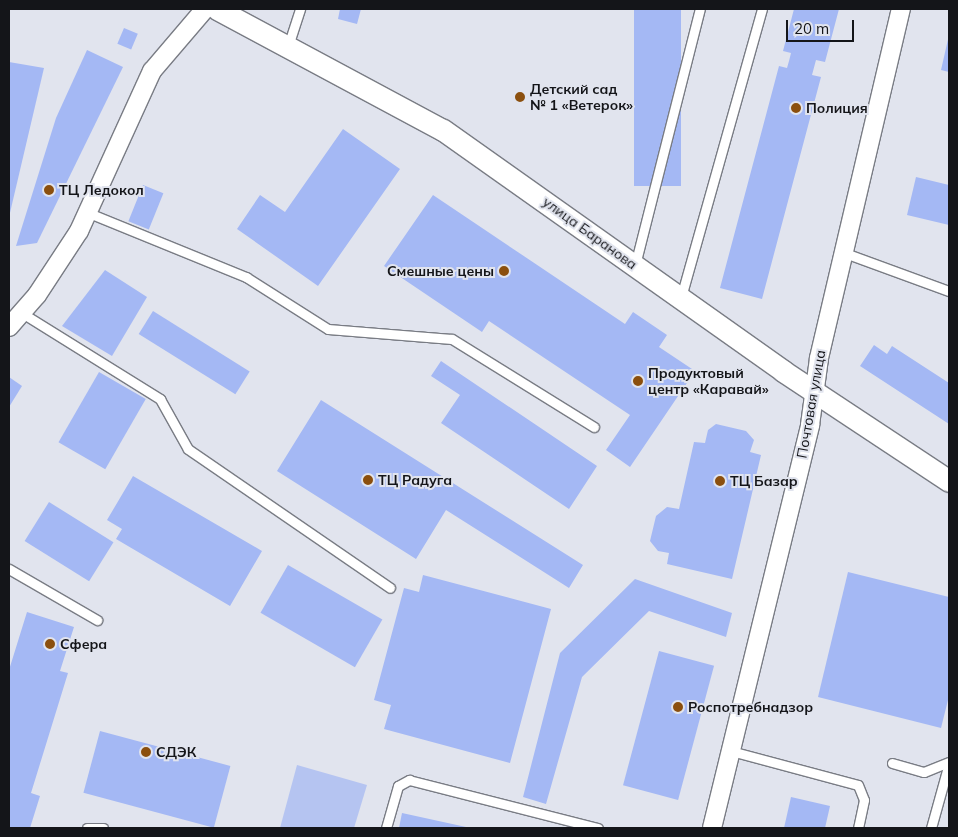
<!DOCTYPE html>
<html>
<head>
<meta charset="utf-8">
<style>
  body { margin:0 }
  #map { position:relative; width:958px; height:837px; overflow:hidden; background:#e1e4ee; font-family:Mulish,sans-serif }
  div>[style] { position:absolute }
  .green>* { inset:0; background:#b5c4f1 }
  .building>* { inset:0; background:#a4b8f4; transform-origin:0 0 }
  .roads { filter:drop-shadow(1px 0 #797c84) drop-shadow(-1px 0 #797c84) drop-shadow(0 1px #797c84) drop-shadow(0 -1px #797c84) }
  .service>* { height:9px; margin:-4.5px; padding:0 4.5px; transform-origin:4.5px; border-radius:4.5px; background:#fff }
  .minor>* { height:18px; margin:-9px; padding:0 9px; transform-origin:9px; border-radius:9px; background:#fff }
  .tertiary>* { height:21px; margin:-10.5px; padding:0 10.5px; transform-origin:10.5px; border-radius:10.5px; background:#fff }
  .dots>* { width:14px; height:14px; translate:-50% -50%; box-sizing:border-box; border:2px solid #e1e4ee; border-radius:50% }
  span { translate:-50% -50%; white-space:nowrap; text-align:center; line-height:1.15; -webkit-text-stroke:4px #e1e4ee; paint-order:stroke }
  .poi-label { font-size:14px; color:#141519; font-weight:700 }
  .left { translate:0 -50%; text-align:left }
  .right { translate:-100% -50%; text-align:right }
  .street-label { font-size:14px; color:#141519 }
  .frame { position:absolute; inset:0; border:10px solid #141519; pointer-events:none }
  .scale { position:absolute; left:786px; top:20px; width:68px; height:22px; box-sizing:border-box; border:2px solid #141519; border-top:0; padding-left:6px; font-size:15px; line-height:18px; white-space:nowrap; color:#141519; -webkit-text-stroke:4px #e1e4ee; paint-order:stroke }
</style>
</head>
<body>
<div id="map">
  <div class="green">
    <i style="clip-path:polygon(297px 765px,367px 785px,354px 828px,280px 828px)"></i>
  </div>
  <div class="building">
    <i style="clip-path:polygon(340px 9px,361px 9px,357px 24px,338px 19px)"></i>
    <i style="left:634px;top:9px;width:47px;height:177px"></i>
    <i style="clip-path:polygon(794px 9px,839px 9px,825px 62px,816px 60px,812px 75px,821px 77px,762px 299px,720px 288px,779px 66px,787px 68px,789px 61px,791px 53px,783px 51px)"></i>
    <i style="left:124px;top:28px;width:15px;height:17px;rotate:23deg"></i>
    <i style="clip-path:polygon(949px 35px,949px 72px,941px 70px)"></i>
    <i style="clip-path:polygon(87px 50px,123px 67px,37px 243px,16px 246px,56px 118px)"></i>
    <i style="clip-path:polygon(9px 62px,44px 68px,9px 217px)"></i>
    <i style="clip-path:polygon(343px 129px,400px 169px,318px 286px,237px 229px,260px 195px,285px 212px)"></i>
    <i style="clip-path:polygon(916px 177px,949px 185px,949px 225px,907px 215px)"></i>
    <i style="left:143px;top:185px;width:22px;height:39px;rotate:22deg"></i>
    <i style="clip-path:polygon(433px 195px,625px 324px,633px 312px,667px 335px,659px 347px,695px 371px,630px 467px,606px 450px,630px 415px,489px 321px,482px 332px,384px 266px)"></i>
    <i style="clip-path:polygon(105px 270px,147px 297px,112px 356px,62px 326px)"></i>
    <i style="left:153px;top:311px;width:114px;height:27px;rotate:32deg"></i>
    <i style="clip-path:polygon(874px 345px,887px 354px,892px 346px,949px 383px,949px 424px,860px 366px)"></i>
    <i style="clip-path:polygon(441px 361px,597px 466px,569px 509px,441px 423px,460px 395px,431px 376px)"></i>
    <i style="left:99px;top:372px;width:54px;height:81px;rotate:30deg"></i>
    <i style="clip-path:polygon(9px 377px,22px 386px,9px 407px)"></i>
    <i style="clip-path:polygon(321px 400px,583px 565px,569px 588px,446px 510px,416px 559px,277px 471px)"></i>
    <i style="clip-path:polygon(716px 424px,746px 431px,754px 440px,750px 452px,761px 455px,732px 579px,667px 564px,669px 553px,658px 551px,650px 541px,656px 516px,667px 507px,679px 509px,694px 442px,705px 443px,708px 430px)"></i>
    <i style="clip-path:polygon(133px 476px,262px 551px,230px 606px,116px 539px,122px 529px,107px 520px)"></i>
    <i style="left:49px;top:502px;width:76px;height:46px;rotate:32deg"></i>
    <i style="left:288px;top:565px;width:109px;height:55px;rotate:30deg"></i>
    <i style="clip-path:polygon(848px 572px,949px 597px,949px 696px,941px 728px,818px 697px)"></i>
    <i style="clip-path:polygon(423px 575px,551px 609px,510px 763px,384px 729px,391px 705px,374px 700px,404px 588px,419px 592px)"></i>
    <i style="clip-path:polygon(635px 579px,732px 613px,726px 637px,649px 611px,582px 677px,546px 804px,523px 797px,560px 653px)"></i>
    <i style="clip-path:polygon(27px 612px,74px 627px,60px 671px,68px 673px,31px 793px,40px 796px,30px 828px,9px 828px,9px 670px)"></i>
    <i style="left:659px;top:651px;width:57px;height:139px;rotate:15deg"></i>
    <i style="left:100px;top:731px;width:135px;height:64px;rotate:15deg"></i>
    <i style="clip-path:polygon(791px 797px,830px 806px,825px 828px,784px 828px)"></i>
    <i style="clip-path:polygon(402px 813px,466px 827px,466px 828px,399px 828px)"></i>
  </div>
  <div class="roads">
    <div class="service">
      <i style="left:288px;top:46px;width:39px;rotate:-72deg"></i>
      <i style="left:89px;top:213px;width:170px;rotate:22.2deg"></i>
      <i style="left:246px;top:277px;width:97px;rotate:32.4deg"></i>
      <i style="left:328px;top:329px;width:124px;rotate:4.6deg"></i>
      <i style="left:452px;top:339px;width:167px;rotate:31.8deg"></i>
      <i style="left:845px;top:253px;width:111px;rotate:20.1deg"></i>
      <i style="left:635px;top:265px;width:264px;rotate:-75.8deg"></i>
      <i style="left:681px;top:297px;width:299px;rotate:-74.3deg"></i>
      <i style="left:22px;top:313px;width:163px;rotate:31.9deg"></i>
      <i style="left:160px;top:399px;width:57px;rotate:60.8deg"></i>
      <i style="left:188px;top:449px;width:245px;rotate:34.5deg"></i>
      <i style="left:9px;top:569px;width:102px;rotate:30.1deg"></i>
      <i style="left:731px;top:751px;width:131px;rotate:15deg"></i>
      <i style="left:858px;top:785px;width:16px;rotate:68deg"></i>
      <i style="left:864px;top:800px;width:29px;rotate:102deg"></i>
      <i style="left:892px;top:763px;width:33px;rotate:16deg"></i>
      <i style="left:924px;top:772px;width:27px;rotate:-22deg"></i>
      <i style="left:87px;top:828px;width:16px"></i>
      <i style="left:386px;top:828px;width:44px;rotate:-74.1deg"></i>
      <i style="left:398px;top:786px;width:13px;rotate:-29deg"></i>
      <i style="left:409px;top:780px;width:195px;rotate:14.3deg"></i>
      <i style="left:931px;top:828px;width:67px;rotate:-74.5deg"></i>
    </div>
    <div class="minor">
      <i style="left:9px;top:327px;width:43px;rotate:-48.8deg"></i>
      <i style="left:37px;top:295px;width:77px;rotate:-56.7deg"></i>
      <i style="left:79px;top:231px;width:176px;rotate:-65.5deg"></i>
      <i style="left:152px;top:71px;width:82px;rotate:-49.5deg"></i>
      <i style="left:712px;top:828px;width:415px;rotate:-76.3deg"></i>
      <i style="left:810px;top:425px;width:68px;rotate:-82.3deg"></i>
      <i style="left:819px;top:358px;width:359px;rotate:-76.8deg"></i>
    </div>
    <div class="tertiary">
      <i style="left:217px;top:9px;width:256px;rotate:28.2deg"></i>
      <i style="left:443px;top:130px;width:417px;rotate:35.3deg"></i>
      <i style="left:783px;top:371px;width:199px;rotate:33.5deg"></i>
    </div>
  </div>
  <div class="dots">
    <i style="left:520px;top:97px;background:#8b4f0e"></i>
    <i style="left:796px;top:108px;background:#8b4f0e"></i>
    <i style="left:49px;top:190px;background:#8b4f0e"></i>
    <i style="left:504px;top:271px;background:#8b4f0e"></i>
    <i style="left:638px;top:381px;background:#8b4f0e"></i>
    <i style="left:368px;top:480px;background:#8b4f0e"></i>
    <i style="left:720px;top:481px;background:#8b4f0e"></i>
    <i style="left:50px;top:644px;background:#8b4f0e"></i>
    <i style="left:678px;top:707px;background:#8b4f0e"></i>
    <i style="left:146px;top:752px;background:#8b4f0e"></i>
  </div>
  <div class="poi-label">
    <span class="left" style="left:530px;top:97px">Детский сад<br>№ 1 «Ветерок»</span>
    <span class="left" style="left:806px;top:108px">Полиция</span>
    <span class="left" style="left:59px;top:190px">ТЦ Ледокол</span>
    <span class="right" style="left:494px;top:271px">Смешные цены</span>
    <span class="left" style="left:648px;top:381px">Продуктовый<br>центр «Каравай»</span>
    <span class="left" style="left:378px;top:480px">ТЦ Радуга</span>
    <span class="left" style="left:730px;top:481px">ТЦ Базар</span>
    <span class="left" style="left:60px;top:644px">Сфера</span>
    <span class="left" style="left:688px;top:707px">Роспотребнадзор</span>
    <span class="left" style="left:156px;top:752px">СДЭК</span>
  </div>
  <div class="street-label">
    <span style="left:590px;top:233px;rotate:36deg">улица Баранова</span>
    <span style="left:811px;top:404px;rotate:-80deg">Почтовая улица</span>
  </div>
  <div class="frame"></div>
  <div class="scale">20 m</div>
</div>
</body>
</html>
